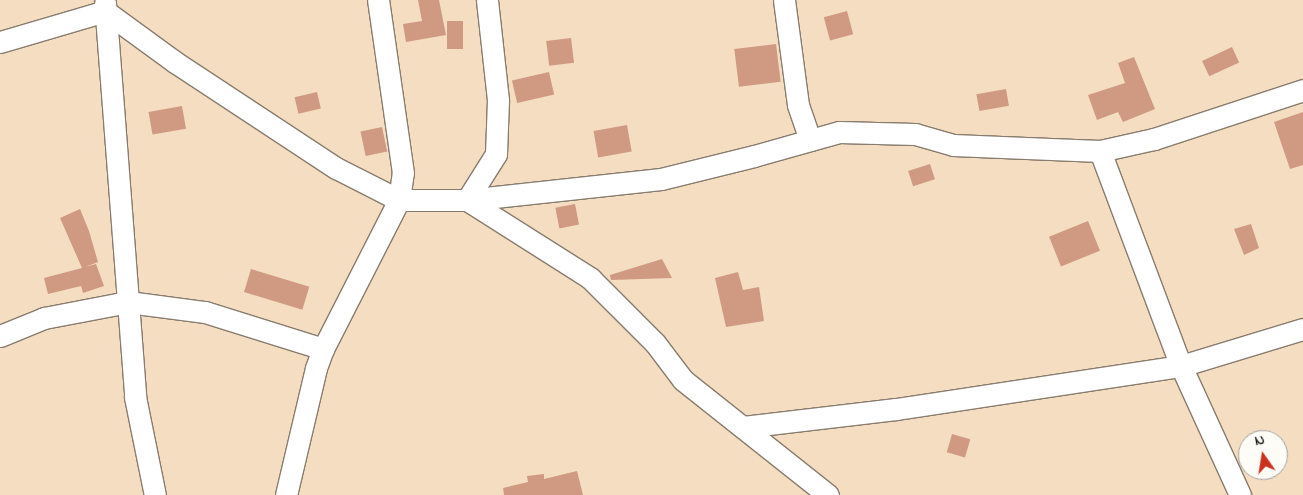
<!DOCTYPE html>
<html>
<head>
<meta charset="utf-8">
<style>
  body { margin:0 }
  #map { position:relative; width:1303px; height:495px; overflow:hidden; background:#f4ddc0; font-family:"Indie Flower",sans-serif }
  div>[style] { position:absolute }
  .building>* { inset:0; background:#d09982; transform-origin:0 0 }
  .roads { filter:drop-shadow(1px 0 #887c6e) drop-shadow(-1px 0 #887c6e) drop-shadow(0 1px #887c6e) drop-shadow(0 -1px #887c6e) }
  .street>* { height:21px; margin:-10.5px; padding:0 10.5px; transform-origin:10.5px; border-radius:10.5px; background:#fff }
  span { translate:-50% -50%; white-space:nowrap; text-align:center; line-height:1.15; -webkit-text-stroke:4px #fdfcf7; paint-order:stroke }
  .north { position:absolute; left:1238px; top:430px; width:50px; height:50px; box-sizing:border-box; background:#fdfcf7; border:1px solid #a3a29f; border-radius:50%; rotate:347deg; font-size:14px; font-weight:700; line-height:20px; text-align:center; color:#1c1c1c }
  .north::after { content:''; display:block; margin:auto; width:18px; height:22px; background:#c8321e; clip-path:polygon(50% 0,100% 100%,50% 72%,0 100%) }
</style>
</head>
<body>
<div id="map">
  <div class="building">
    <i style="clip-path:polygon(418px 0,439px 0,446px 35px,406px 42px,403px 24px,422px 21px)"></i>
    <i style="left:847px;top:11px;width:24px;height:24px;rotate:75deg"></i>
    <i style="left:463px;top:21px;width:28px;height:16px;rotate:90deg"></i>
    <i style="left:571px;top:38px;width:25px;height:25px;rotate:83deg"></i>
    <i style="left:776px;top:44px;width:38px;height:42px;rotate:83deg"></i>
    <i style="left:1232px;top:47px;width:17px;height:33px;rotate:65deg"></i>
    <i style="clip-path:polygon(1134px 57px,1155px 109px,1123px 122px,1118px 112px,1097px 120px,1088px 95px,1125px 83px,1118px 63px)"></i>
    <i style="left:549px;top:72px;width:23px;height:38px;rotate:77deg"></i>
    <i style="left:1006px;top:89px;width:17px;height:30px;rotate:80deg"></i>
    <i style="left:317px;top:92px;width:17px;height:23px;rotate:77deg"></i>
    <i style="left:182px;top:106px;width:23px;height:34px;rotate:80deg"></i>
    <i style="clip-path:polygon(1303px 112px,1303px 165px,1290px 169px,1274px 122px)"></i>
    <i style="left:627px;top:125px;width:27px;height:34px;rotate:80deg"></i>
    <i style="left:382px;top:127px;width:25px;height:22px;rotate:78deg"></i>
    <i style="left:930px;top:164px;width:16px;height:23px;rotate:72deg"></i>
    <i style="left:575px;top:204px;width:21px;height:20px;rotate:79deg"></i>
    <i style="clip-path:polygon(80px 209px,89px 231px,98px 262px,85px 267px,96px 264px,104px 286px,83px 293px,81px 286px,48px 294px,44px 278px,82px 268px,60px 218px)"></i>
    <i style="left:1088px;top:221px;width:32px;height:42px;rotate:68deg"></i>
    <i style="clip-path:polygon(1251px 224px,1259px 248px,1244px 255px,1234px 229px)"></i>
    <i style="clip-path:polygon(662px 259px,672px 278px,611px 280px,610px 275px)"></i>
    <i style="left:251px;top:269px;width:61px;height:24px;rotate:17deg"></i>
    <i style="clip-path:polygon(738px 272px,743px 290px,759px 287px,764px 321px,726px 327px,715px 278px)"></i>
    <i style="left:952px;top:434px;width:19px;height:19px;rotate:16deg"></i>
    <i style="clip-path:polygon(577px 471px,583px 495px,504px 495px,503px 488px,528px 482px,527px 476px,544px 474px,544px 479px)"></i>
  </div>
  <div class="roads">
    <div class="street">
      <i style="left:784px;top:0;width:106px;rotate:82.4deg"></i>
      <i style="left:798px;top:105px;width:37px;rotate:71deg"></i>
      <i style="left:105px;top:3px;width:395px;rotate:85.6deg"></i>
      <i style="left:135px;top:397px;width:100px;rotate:78.5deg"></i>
      <i style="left:0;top:42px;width:109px;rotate:-16.4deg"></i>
      <i style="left:105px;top:11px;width:87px;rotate:36.1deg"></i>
      <i style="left:175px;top:62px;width:193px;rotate:33.4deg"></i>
      <i style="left:336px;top:168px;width:71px;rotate:26.9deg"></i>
      <i style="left:399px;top:200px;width:68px"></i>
      <i style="left:467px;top:200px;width:146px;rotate:32.4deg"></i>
      <i style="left:590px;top:278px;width:92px;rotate:45deg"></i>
      <i style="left:655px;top:343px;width:46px;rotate:52.9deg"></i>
      <i style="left:683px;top:380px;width:185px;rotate:38.4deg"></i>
      <i style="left:1100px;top:151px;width:230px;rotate:69.4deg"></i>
      <i style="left:1181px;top:366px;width:142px;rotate:65.4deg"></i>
      <i style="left:467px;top:200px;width:195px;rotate:-6.2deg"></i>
      <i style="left:661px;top:179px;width:96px;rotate:-13.9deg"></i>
      <i style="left:754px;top:156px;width:88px;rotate:-15.8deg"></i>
      <i style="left:839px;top:132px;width:76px;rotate:1.5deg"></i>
      <i style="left:915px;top:134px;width:40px;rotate:16deg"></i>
      <i style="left:953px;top:145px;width:147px;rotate:2.3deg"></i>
      <i style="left:1100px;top:151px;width:55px;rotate:-12.5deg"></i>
      <i style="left:1154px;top:139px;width:157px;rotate:-18.2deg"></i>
      <i style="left:467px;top:200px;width:54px;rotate:-57.8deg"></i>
      <i style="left:496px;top:154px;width:54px;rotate:-87.9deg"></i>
      <i style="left:498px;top:100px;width:101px;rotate:-96.3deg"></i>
      <i style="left:0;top:336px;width:48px;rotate:-22.2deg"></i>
      <i style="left:44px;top:318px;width:86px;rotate:-10.8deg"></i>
      <i style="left:128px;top:302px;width:78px;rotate:7.4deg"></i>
      <i style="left:205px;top:312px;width:124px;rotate:17.4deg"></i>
      <i style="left:743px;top:427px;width:154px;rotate:-6.7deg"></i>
      <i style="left:896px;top:409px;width:288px;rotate:-8.6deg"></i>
      <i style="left:1181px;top:366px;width:127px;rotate:-16.9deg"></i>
      <i style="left:286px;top:495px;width:130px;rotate:-76.7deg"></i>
      <i style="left:316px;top:368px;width:20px;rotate:-70deg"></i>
      <i style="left:323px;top:349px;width:167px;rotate:-63deg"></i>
      <i style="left:399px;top:200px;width:27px;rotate:-82deg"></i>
      <i style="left:403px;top:173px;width:175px;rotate:-98.2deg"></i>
    </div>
  </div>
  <div class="north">N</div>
</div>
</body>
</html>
